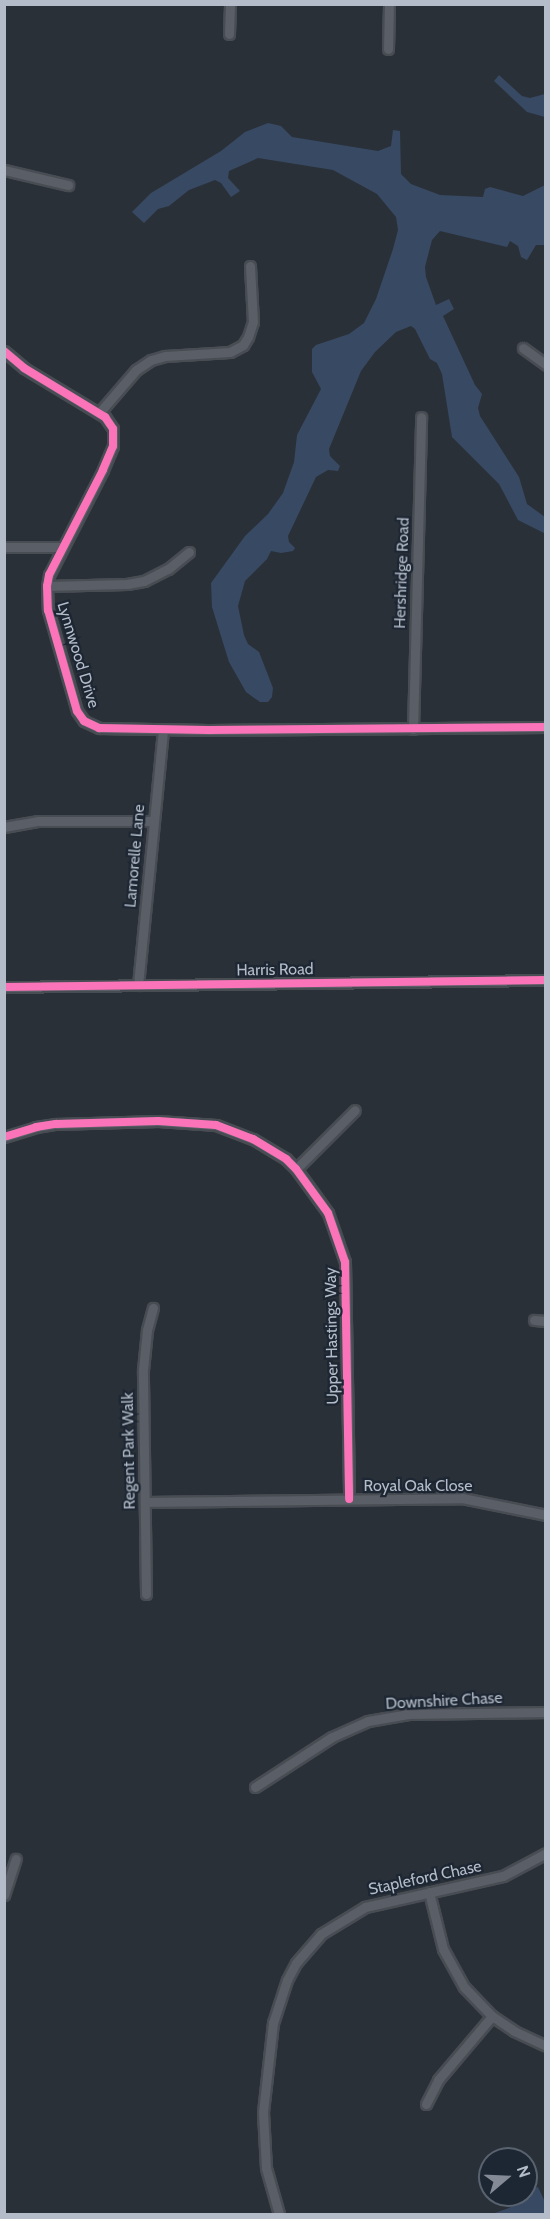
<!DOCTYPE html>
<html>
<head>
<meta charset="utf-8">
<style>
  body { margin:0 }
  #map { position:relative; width:550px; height:2219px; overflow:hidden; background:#2a3038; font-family:Cabin,sans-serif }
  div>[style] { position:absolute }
  .water>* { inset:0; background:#384963 }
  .roads { filter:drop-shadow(2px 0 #484c53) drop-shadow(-2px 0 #484c53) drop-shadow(0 2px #484c53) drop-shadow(0 -2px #484c53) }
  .minor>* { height:9px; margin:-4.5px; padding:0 4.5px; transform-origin:4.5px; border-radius:4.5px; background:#5a5e66 }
  .cycleway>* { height:8px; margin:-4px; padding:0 4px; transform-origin:4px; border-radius:4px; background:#fb73b8 }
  span { translate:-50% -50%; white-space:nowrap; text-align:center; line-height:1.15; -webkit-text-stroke:4.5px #1d2633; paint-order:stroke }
  .street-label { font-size:16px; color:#b4bcc9 }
  .frame { position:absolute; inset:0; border:6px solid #b4bcc9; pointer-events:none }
  .north { position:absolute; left:478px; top:2147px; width:60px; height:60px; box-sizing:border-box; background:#1d2633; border:2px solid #59626f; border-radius:50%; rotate:71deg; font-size:16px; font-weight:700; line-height:24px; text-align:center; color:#b4bcc9 }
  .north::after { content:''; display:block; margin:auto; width:21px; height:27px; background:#848b96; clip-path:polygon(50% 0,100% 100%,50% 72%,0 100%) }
</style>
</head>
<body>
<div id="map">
  <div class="water">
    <i style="clip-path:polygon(499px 75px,522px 96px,530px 98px,545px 94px,545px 117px,527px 112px,494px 81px)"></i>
    <i style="clip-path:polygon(268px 123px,281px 126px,292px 137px,378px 151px,391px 146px,393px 130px,400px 131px,401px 174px,411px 184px,440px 195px,483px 197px,485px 189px,490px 187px,523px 196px,545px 185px,545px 245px,536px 245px,527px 260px,521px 257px,518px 246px,510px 241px,507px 247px,440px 231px,432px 240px,425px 267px,426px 277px,436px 305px,449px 299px,454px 309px,443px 316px,475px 385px,482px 394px,478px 408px,480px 416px,519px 477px,527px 504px,545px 517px,546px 534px,518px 520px,499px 484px,452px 437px,442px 374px,437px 363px,430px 359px,415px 329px,411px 326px,396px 332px,375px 352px,361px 371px,329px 449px,330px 456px,340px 466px,338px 471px,328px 470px,316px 477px,288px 536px,289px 542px,295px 548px,293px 551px,281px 553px,271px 551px,267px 559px,245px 581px,238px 606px,244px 635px,248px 644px,259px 652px,273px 688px,272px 697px,268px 702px,260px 702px,246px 692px,229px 662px,212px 607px,211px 583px,245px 536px,268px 514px,283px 493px,294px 462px,297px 435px,321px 389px,312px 372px,312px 349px,316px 345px,349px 334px,364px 323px,376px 299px,393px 249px,398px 230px,396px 217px,377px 194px,333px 170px,258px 158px,229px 171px,228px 178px,240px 191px,231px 197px,221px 183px,215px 180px,189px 190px,169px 206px,158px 209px,144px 223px,132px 212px,151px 193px,221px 151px,245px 132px)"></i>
    <i style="clip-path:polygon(538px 2187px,545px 2202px,545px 2214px,492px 2214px,509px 2208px,523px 2195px,526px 2195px,528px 2189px)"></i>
  </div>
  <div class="roads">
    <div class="minor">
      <i style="left:229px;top:34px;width:30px;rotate:-88deg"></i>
      <i style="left:388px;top:49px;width:45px;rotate:-88.7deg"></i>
      <i style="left:4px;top:170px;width:66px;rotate:13.2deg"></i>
      <i style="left:523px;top:348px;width:29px;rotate:36deg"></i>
      <i style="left:4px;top:351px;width:26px;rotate:40deg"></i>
      <i style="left:24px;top:368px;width:95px;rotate:31.2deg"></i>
      <i style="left:105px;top:417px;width:14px;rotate:56deg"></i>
      <i style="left:113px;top:429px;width:17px;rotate:90deg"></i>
      <i style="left:113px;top:446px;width:26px;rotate:113deg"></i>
      <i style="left:103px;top:470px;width:118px;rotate:117.2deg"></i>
      <i style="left:49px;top:575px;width:11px;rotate:100deg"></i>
      <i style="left:47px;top:586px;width:24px;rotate:88deg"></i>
      <i style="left:48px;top:610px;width:105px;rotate:74deg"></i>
      <i style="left:77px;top:711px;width:12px;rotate:55deg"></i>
      <i style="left:84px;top:721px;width:17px;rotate:25deg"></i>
      <i style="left:99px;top:728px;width:109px;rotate:1.1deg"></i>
      <i style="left:208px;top:730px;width:338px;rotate:-0.5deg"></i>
      <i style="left:99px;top:413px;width:57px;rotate:-49.3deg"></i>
      <i style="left:136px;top:370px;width:18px;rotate:-34deg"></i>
      <i style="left:151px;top:360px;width:15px;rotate:-16deg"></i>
      <i style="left:165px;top:356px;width:65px;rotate:-3.5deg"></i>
      <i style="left:230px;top:352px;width:15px;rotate:-28deg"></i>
      <i style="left:243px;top:345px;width:9px;rotate:-58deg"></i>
      <i style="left:248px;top:337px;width:16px;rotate:-72deg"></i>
      <i style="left:253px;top:322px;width:56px;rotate:-93.1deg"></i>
      <i style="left:4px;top:547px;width:59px"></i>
      <i style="left:47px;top:586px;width:80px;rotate:-1.4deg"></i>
      <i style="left:127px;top:584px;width:17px;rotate:-10deg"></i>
      <i style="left:144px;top:581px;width:27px;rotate:-27deg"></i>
      <i style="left:168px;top:569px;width:27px;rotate:-39deg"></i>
      <i style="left:413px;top:729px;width:312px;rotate:-88.5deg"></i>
      <i style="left:4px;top:827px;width:35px;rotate:-10deg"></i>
      <i style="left:38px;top:821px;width:116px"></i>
      <i style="left:138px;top:985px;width:256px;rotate:-84.4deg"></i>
      <i style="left:4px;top:987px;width:542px;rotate:-0.74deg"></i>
      <i style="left:4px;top:1137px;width:34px;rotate:-17deg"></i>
      <i style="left:36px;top:1127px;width:20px;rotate:-9deg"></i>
      <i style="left:56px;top:1124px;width:102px;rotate:-1.7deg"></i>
      <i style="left:158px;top:1121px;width:58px;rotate:3.9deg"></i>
      <i style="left:216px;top:1125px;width:40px;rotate:21deg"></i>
      <i style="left:253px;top:1139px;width:39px;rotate:31deg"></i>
      <i style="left:286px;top:1159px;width:14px;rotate:45deg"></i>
      <i style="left:296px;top:1169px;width:54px;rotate:54deg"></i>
      <i style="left:328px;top:1213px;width:52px;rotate:70.9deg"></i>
      <i style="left:345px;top:1262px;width:237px;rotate:89deg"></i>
      <i style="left:296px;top:1169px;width:83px;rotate:-45deg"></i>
      <i style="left:534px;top:1320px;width:12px;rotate:5deg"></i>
      <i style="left:145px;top:1502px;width:317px;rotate:-0.7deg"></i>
      <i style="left:462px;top:1498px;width:86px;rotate:11.4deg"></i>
      <i style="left:146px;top:1594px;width:224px;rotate:-90.8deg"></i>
      <i style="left:143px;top:1370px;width:40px;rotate:-84.3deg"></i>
      <i style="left:147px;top:1330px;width:23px;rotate:-75deg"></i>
      <i style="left:255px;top:1787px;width:92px;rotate:-33deg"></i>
      <i style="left:332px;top:1737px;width:39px;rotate:-24deg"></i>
      <i style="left:368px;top:1721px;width:41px;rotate:-9.9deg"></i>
      <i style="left:408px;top:1714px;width:138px;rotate:-0.8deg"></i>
      <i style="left:429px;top:1892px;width:59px;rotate:76.2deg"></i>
      <i style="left:443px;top:1949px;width:43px;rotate:61.1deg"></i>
      <i style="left:464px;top:1987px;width:40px;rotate:46deg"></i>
      <i style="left:492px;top:2016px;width:27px;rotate:34deg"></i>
      <i style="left:514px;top:2031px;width:35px;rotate:25deg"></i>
      <i style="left:4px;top:1895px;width:38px;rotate:-72deg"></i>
      <i style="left:426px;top:2104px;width:27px;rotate:-63deg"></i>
      <i style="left:438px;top:2080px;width:84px;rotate:-49.8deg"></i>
      <i style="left:279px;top:2214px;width:48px;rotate:-105.8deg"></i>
      <i style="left:266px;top:2168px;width:56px;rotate:-93.1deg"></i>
      <i style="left:263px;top:2112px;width:90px;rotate:-83.6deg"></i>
      <i style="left:273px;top:2023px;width:45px;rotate:-72deg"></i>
      <i style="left:287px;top:1980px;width:19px;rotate:-62deg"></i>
      <i style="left:296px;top:1963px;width:38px;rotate:-49deg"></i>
      <i style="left:321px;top:1934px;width:52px;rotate:-31.5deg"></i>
      <i style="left:365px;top:1907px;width:141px;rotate:-12.7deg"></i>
      <i style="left:503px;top:1876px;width:49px;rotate:-28.1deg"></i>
    </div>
  </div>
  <div class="cycleway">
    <i style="left:4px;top:351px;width:26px;rotate:40deg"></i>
    <i style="left:24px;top:368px;width:95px;rotate:31.2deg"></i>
    <i style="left:105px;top:417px;width:14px;rotate:56deg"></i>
    <i style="left:113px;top:429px;width:17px;rotate:90deg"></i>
    <i style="left:113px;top:446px;width:26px;rotate:113deg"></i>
    <i style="left:103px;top:470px;width:118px;rotate:117.2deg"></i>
    <i style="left:49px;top:575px;width:11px;rotate:100deg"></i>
    <i style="left:47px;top:586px;width:24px;rotate:88deg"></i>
    <i style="left:48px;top:610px;width:105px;rotate:74deg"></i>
    <i style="left:77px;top:711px;width:12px;rotate:55deg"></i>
    <i style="left:84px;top:721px;width:17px;rotate:25deg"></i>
    <i style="left:99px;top:728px;width:109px;rotate:1.1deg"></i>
    <i style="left:208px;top:730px;width:338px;rotate:-0.5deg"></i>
    <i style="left:4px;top:987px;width:542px;rotate:-0.74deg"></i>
    <i style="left:4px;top:1137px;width:34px;rotate:-17deg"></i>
    <i style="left:36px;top:1127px;width:20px;rotate:-9deg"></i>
    <i style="left:56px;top:1124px;width:102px;rotate:-1.7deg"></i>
    <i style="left:158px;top:1121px;width:58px;rotate:3.9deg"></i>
    <i style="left:216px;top:1125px;width:40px;rotate:21deg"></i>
    <i style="left:253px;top:1139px;width:39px;rotate:31deg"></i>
    <i style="left:286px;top:1159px;width:14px;rotate:45deg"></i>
    <i style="left:296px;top:1169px;width:54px;rotate:54deg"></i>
    <i style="left:328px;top:1213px;width:52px;rotate:70.9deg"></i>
    <i style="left:345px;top:1262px;width:237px;rotate:89deg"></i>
  </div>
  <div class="street-label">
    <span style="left:402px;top:573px;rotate:-88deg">Hershridge Road</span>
    <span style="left:78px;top:655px;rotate:73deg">Lynnwood Drive</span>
    <span style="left:135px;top:856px;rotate:-85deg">Lamorelle Lane</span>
    <span style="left:275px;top:970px;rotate:-1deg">Harris Road</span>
    <span style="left:332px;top:1336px;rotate:-91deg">Upper Hastings Way</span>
    <span style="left:129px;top:1451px;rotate:-91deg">Regent Park Walk</span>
    <span style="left:418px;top:1486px">Royal Oak Close</span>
    <span style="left:444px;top:1701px;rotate:-3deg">Downshire Chase</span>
    <span style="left:425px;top:1878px;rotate:-12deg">Stapleford Chase</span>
  </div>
  <div class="frame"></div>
  <div class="north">N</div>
</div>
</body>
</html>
